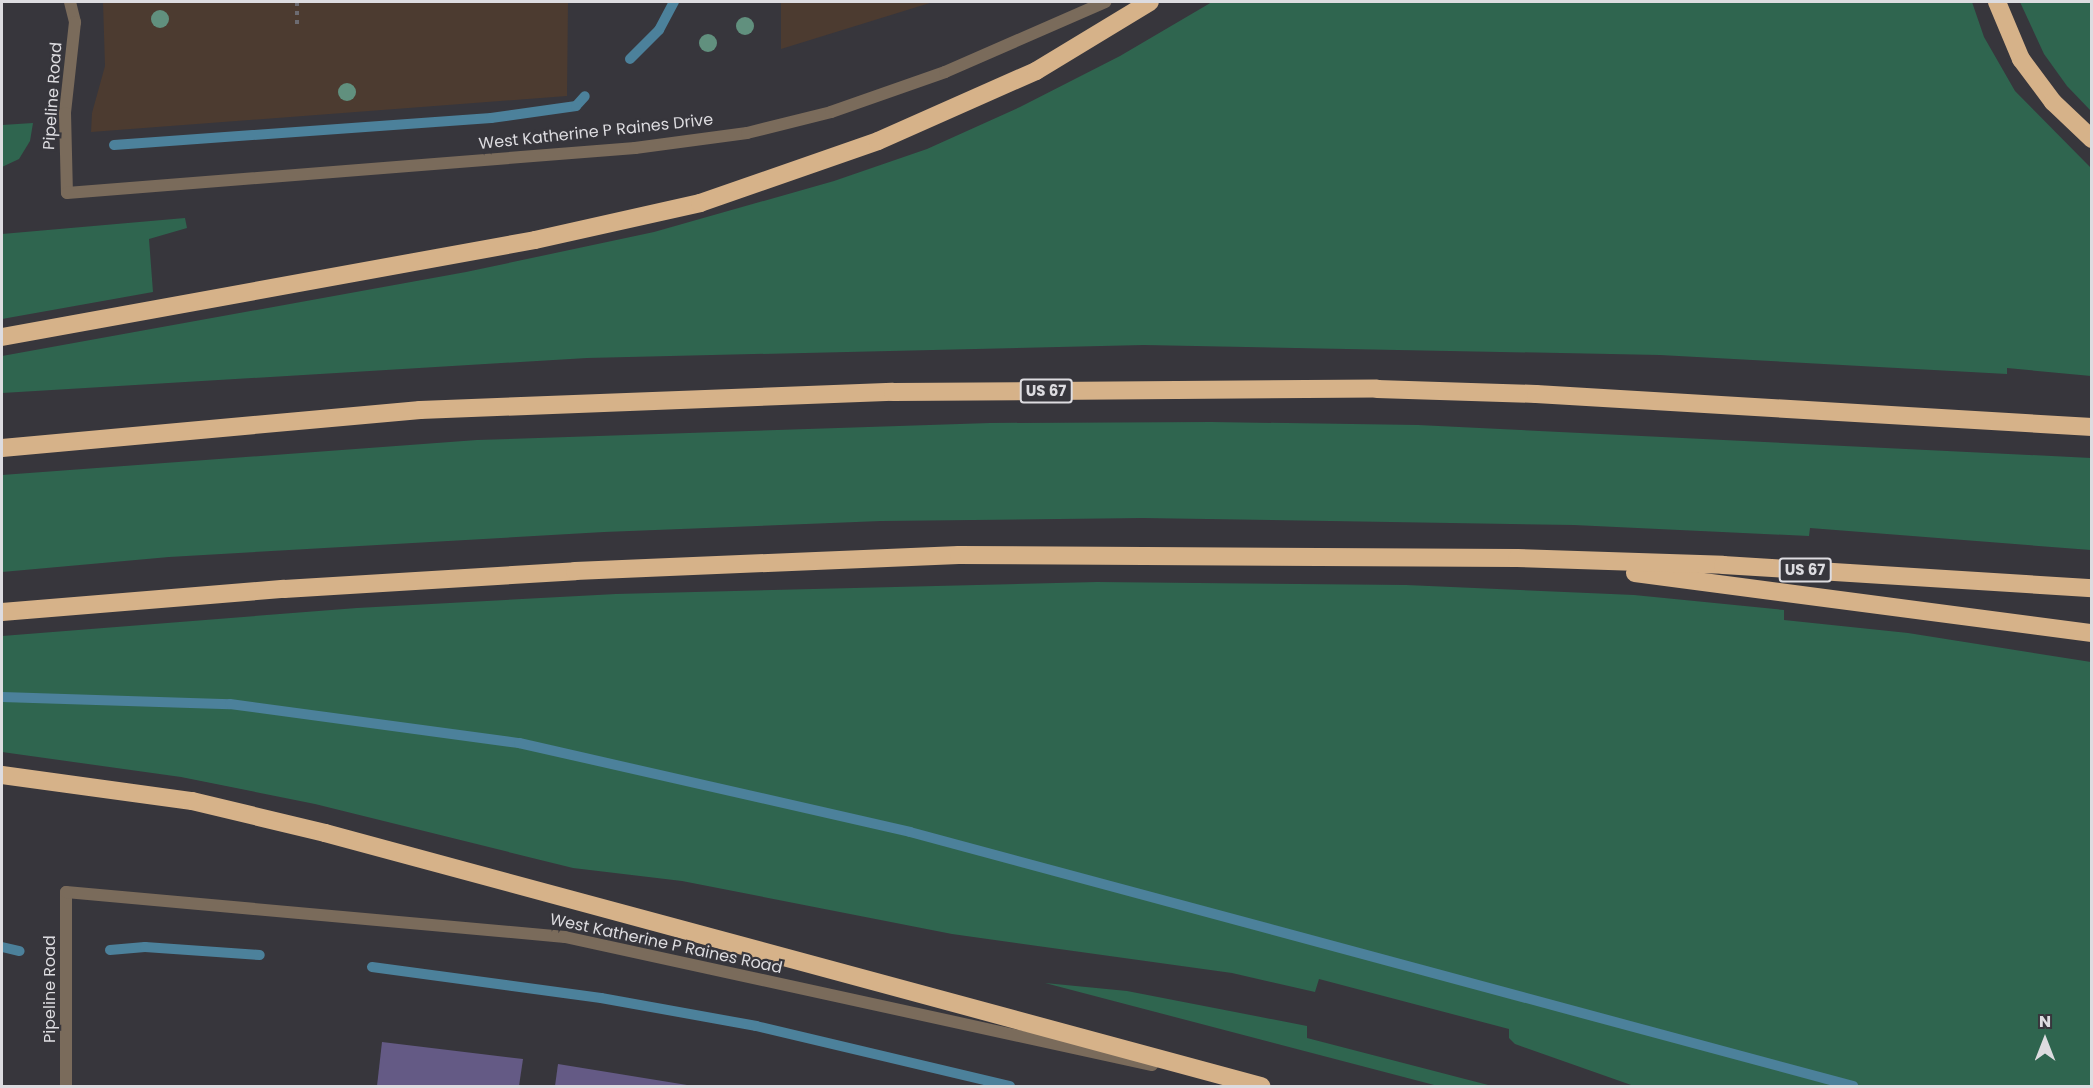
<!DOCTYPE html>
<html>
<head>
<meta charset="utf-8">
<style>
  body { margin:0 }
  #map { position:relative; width:2093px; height:1088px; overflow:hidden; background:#37363c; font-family:Poppins,sans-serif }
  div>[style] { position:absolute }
  .commercial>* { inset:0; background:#4c3b30 }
  .green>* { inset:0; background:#2f654f }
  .stream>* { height:10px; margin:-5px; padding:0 5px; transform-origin:5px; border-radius:5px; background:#4c819b }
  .building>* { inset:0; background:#645a85 }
  .path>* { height:4px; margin-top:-2px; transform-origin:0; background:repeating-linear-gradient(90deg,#6c6b71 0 4.5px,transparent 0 9px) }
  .street>* { height:12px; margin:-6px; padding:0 6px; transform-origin:6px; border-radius:6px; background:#7a6b5b }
  .highway>* { height:18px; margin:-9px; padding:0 9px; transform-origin:9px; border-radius:9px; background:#d6b289 }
  .trees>* { width:18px; height:18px; margin:-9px; border-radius:50%; background:#61907e }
  span { translate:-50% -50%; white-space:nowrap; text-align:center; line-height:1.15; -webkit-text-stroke:4.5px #37363c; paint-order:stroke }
  .shield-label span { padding:2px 4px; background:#37363c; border:2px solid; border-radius:4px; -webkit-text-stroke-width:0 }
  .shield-label { font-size:15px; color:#dddce0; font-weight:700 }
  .street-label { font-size:16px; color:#dddce0 }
  .frame { position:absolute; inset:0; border:3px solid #dddce0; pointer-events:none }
  .north { position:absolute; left:2015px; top:1010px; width:60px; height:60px; -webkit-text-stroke:4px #37363c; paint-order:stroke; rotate:0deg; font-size:16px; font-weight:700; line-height:24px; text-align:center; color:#dddce0 }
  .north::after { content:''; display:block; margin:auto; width:21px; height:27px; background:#dddce0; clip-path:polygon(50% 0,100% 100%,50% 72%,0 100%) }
</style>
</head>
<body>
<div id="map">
  <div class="commercial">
    <i style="clip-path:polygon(103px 2px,568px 2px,567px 96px,91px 132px,92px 113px,105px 66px)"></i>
    <i style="clip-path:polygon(781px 2px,933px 2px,781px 49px)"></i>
  </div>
  <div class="green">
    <i style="clip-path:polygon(1212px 2px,1972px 2px,1984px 37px,2015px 91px,2091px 168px,2091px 376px,2007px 368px,2007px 374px,1660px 355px,1144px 345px,587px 358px,2px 393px,2px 356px,466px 272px,654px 232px,834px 181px,927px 149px,1020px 107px,1120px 56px)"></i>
    <i style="clip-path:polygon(2020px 2px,2091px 2px,2091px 111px,2067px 86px,2044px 54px)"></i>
    <i style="clip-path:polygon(33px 123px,30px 141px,19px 159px,2px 167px,2px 125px)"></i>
    <i style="clip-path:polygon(185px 218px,187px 228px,149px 239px,153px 292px,2px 319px,2px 234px)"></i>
    <i style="clip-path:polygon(1211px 422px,1418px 425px,2091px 458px,2091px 550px,1810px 528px,1809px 536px,1574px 525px,1143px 518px,881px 521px,604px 532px,169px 557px,2px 572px,2px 475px,477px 440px,990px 423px)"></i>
    <i style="clip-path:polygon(1097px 582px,1406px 585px,1634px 595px,1784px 610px,1784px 620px,1908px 633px,2091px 662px,2091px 1086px,1634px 1086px,1515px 1044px,1509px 1038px,1509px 1029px,1319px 979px,1315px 992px,1232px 973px,952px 934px,682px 881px,573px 868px,315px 804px,181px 777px,2px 752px,2px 636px,357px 608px,616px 594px)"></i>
    <i style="clip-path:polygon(1045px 983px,1127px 991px,1307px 1026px,1307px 1038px,1492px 1086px,1438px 1086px)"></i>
  </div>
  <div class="stream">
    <i style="left:630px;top:59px;width:41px;rotate:-45deg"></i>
    <i style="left:659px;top:30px;width:32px;rotate:-62deg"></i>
    <i style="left:114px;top:145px;width:378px;rotate:-4.1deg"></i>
    <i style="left:491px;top:118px;width:86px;rotate:-8deg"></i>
    <i style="left:576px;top:106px;width:13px;rotate:-48deg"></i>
    <i style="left:2px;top:697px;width:228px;rotate:1.8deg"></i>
    <i style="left:230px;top:704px;width:292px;rotate:7.7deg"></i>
    <i style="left:519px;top:743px;width:401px;rotate:12.8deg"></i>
    <i style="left:910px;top:832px;width:977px;rotate:15.08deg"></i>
    <i style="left:2px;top:947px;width:18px;rotate:13deg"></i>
    <i style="left:110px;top:950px;width:35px;rotate:-5deg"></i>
    <i style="left:145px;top:947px;width:115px;rotate:4deg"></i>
    <i style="left:372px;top:967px;width:231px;rotate:7.7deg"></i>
    <i style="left:601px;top:998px;width:158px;rotate:10.2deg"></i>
    <i style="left:756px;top:1026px;width:261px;rotate:13.3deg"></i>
  </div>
  <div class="building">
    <i style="clip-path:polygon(382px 1042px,523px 1059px,519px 1086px,377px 1086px)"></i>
    <i style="clip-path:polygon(558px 1064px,687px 1085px,686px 1086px,555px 1086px)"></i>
  </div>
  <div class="path">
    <i style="left:297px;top:2px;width:26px;rotate:90deg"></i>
  </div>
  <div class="street">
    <i style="left:70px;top:2px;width:21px;rotate:76deg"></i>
    <i style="left:75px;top:22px;width:92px;rotate:96.3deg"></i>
    <i style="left:65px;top:113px;width:80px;rotate:88.6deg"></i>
    <i style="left:67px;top:193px;width:570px;rotate:-4.53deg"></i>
    <i style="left:635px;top:148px;width:113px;rotate:-7.6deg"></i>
    <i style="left:747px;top:133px;width:87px;rotate:-14deg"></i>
    <i style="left:831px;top:112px;width:121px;rotate:-19.3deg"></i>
    <i style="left:945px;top:72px;width:175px;rotate:-23.6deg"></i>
    <i style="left:66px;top:1086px;width:194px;rotate:-90deg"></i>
    <i style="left:66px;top:892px;width:501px;rotate:5.15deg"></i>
    <i style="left:565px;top:937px;width:601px;rotate:12.3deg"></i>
  </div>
  <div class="highway">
    <i style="left:1997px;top:2px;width:62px;rotate:67.2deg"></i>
    <i style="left:2021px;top:59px;width:54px;rotate:53.3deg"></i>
    <i style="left:2053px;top:102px;width:54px;rotate:43.5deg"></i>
    <i style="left:2px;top:337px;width:542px;rotate:-10.31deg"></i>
    <i style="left:535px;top:240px;width:169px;rotate:-12.6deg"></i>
    <i style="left:700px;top:203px;width:188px;rotate:-19.2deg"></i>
    <i style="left:878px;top:141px;width:173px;rotate:-23.9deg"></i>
    <i style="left:1036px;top:71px;width:133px;rotate:-31.2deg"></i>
    <i style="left:2px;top:448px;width:420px;rotate:-5.2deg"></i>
    <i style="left:420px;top:410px;width:473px;rotate:-2.2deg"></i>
    <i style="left:893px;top:392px;width:484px;rotate:-0.4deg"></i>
    <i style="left:1377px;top:389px;width:159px;rotate:1.8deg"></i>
    <i style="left:1536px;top:394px;width:557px;rotate:3.4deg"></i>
    <i style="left:1635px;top:573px;width:461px;rotate:7.5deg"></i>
    <i style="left:2px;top:612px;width:283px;rotate:-4.7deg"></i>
    <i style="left:284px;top:589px;width:292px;rotate:-3.5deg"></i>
    <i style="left:575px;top:571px;width:384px;rotate:-2.4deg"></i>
    <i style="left:959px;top:555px;width:558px;rotate:0.31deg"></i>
    <i style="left:1517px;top:558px;width:206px;rotate:1.9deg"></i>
    <i style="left:1723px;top:565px;width:370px;rotate:3.6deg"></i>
    <i style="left:2px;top:775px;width:192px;rotate:7.8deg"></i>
    <i style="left:192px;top:801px;width:137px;rotate:13.5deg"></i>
    <i style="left:325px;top:833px;width:970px;rotate:15.13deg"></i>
  </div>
  <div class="trees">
    <i style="left:160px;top:19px"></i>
    <i style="left:745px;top:26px"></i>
    <i style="left:708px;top:43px"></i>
    <i style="left:347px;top:92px"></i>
  </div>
  <div class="shield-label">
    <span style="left:1046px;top:391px">US 67</span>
    <span style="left:1805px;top:570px">US 67</span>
  </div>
  <div class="street-label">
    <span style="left:53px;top:96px;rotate:-86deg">Pipeline Road</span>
    <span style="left:596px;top:132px;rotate:-6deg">West Katherine P Raines Drive</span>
    <span style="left:666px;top:944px;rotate:12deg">West Katherine P Raines Road</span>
    <span style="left:50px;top:989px;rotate:-90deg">Pipeline Road</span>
  </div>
  <div class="frame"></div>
  <div class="north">N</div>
</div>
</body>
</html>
